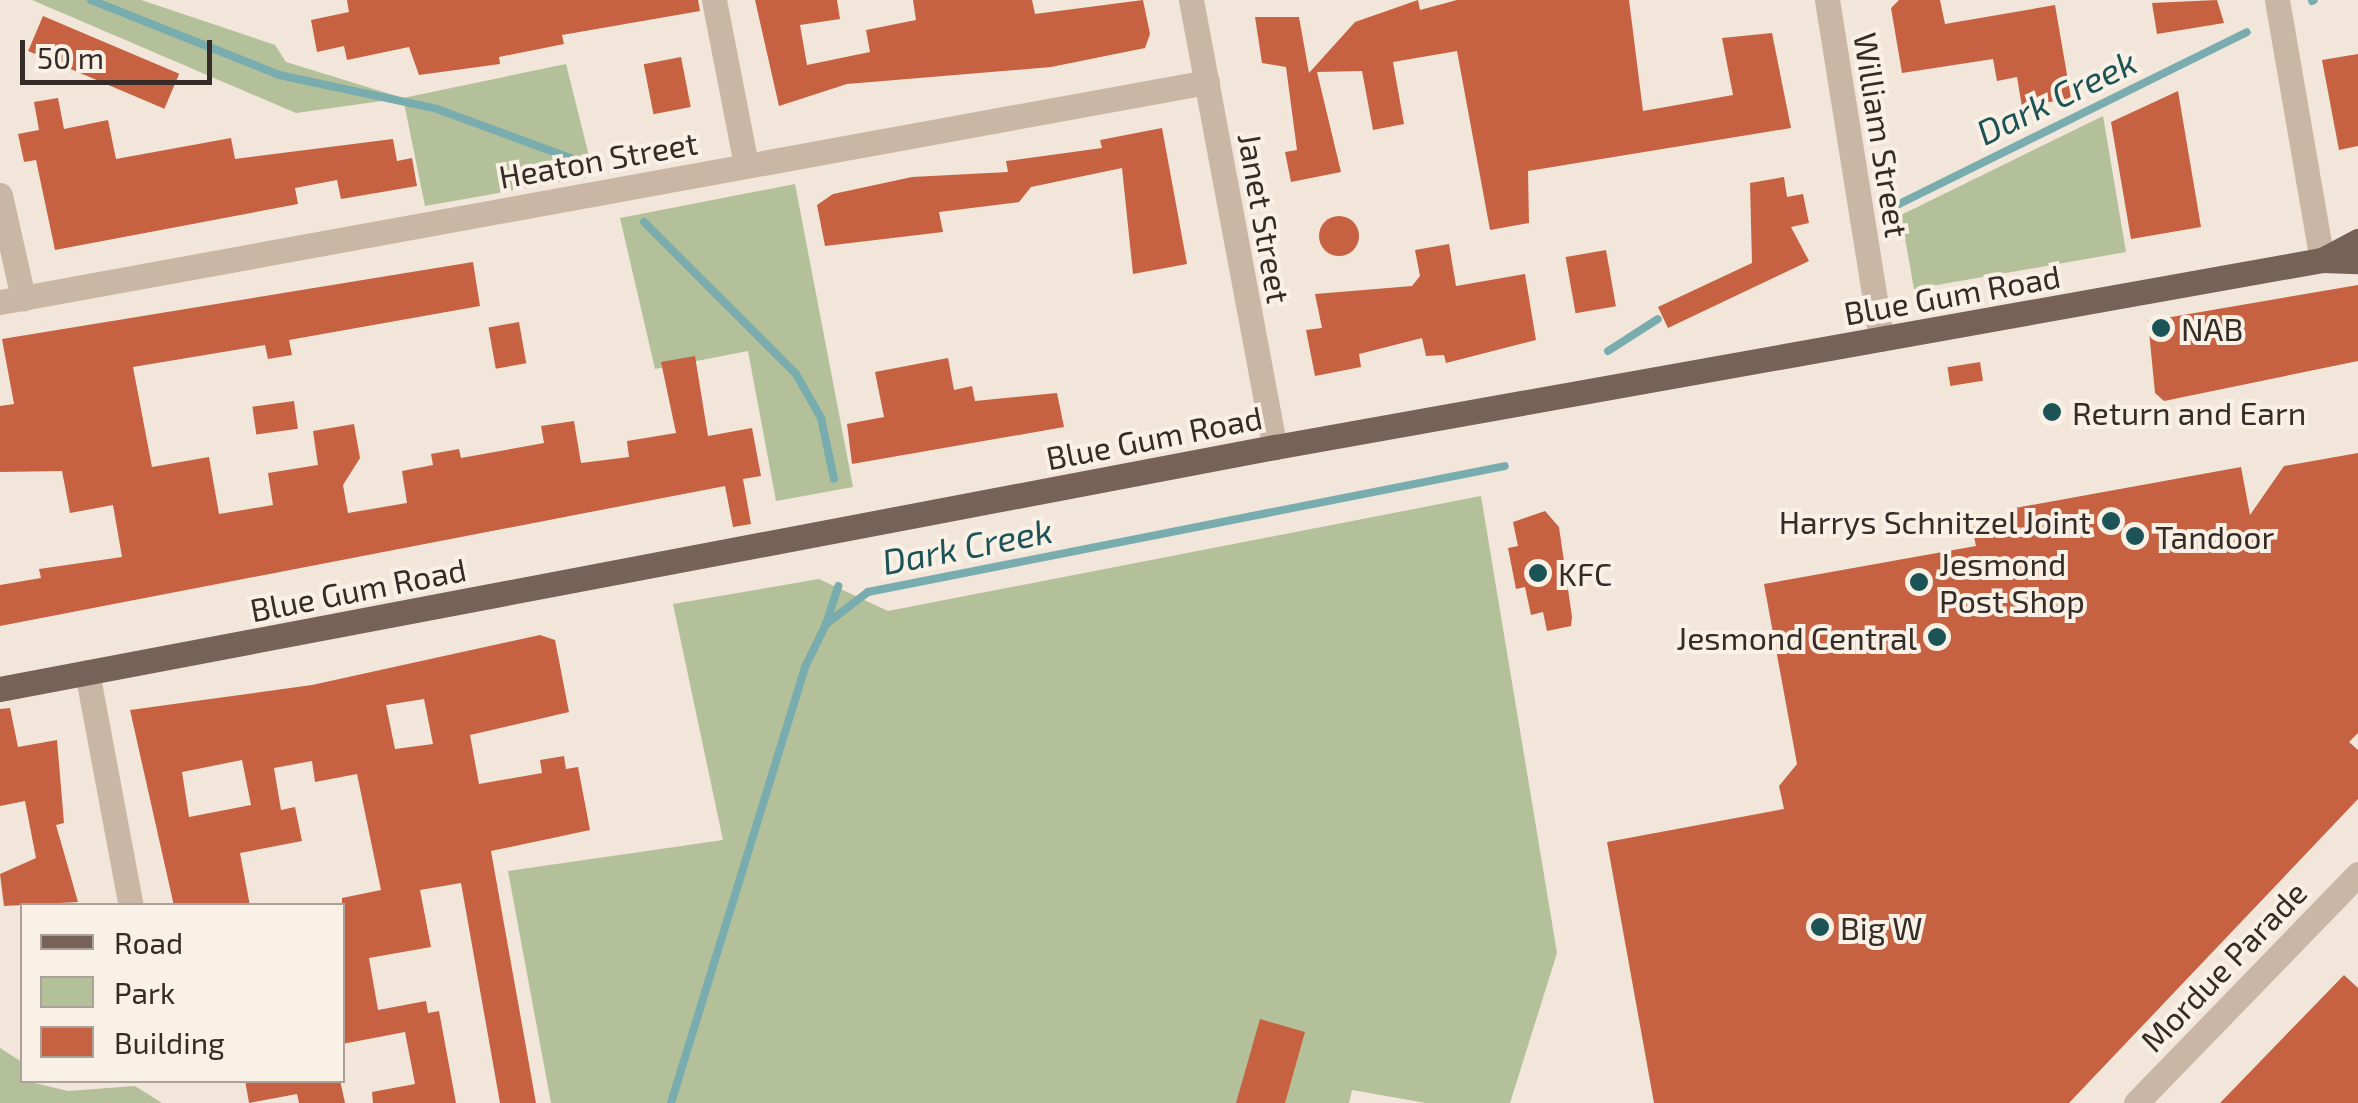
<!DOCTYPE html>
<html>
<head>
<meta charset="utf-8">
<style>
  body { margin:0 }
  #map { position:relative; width:2358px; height:1103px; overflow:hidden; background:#f1e6d9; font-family:"Exo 2",sans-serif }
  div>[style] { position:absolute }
  .green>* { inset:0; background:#b3c099 }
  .stream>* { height:8px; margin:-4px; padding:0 4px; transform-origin:4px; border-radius:4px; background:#78acae }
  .building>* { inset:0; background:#c66242; transform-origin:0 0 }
  .round { border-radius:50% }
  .minor>* { height:25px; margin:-12.5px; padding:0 12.5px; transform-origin:12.5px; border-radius:12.5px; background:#c9b6a5 }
  .major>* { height:25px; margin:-12.5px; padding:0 12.5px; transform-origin:12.5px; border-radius:12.5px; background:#776257 }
  .dots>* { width:28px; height:28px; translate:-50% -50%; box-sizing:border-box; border:5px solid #f9f0e6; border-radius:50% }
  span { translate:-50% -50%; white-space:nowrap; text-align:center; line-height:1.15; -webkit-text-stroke:8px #f9f0e6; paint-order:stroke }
  .street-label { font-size:32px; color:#352b27 }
  .poi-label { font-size:32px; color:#352b27 }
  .left { translate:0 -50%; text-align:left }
  .right { translate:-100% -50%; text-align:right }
  .water-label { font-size:35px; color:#1c5357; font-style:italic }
  .legend { position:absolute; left:20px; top:903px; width:325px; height:180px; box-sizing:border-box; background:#f9f0e6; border:2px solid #aba19a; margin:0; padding:12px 18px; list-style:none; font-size:30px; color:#352b27 }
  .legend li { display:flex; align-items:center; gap:20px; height:50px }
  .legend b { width:50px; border:2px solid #aba19a }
  .scale { position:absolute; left:20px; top:40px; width:192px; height:45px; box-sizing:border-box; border:5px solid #352b27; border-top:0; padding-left:12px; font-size:30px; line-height:35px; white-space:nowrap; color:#352b27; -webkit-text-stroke:8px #f9f0e6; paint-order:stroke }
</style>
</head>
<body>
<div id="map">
  <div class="green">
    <i style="clip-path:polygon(32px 0,141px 0,275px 45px,286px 62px,403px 98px,566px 64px,594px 176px,425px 206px,403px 98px,296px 113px)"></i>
    <i style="clip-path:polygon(2103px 116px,2126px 252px,1914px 289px,1901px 215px)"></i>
    <i style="clip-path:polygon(795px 184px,853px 487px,776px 501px,748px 351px,655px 369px,620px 218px)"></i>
    <i style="clip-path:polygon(1481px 496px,1557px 953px,1510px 1103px,1426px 1103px,1352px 1090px,1349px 1103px,551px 1103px,508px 871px,723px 840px,673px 604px,819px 579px,888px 611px)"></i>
    <i style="clip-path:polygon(0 1048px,22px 1062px,22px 1080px,68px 1091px,135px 1086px,162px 1103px,0 1103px)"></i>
  </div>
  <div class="stream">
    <i style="left:91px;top:0;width:202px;rotate:21.7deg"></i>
    <i style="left:279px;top:75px;width:162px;rotate:12.1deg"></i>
    <i style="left:437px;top:109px;width:145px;rotate:20.2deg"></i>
    <i style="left:2312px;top:1px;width:2px;rotate:-27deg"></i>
    <i style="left:1889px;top:209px;width:399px;rotate:-26.3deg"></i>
    <i style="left:644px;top:222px;width:215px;rotate:45deg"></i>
    <i style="left:796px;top:374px;width:51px;rotate:60.4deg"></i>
    <i style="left:821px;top:418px;width:62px;rotate:78deg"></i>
    <i style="left:1608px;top:351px;width:59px;rotate:-32.6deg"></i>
    <i style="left:826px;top:624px;width:40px;rotate:-72deg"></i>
    <i style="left:671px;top:1103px;width:458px;rotate:-72.9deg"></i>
    <i style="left:806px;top:665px;width:46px;rotate:-64deg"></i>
    <i style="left:826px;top:624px;width:53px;rotate:-37.3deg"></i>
    <i style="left:868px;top:592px;width:649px;rotate:-11.19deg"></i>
  </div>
  <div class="building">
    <i style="clip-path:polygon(347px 0,698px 0,700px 11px,562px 35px,564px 44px,499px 57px,500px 64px,419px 75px,409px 47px,347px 60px,344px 46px,317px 52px,311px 20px,349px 12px)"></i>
    <i style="clip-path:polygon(755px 0,837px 0,840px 19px,800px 25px,807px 65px,870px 52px,866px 30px,916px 20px,913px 0,1032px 0,1035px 14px,1143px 0,1150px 34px,1145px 48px,1051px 67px,847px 84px,779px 106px)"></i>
    <i style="clip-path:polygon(1418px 0,1420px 10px,1457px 0,1629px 0,1643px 111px,1733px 95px,1722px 38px,1772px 33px,1791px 128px,1528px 171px,1529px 223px,1490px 230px,1457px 51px,1393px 62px,1404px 124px,1373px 130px,1362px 71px,1317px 72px,1341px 172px,1291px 182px,1285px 152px,1297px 150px,1286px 67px,1262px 63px,1255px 17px,1299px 17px,1309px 73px,1355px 22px)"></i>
    <i style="clip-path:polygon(1899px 0,1940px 0,1945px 24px,2055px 5px,2071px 98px,2022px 107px,2017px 77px,1997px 81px,1993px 59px,1902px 73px,1891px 8px)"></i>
    <i style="clip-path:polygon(2217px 0,2224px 23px,2157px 34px,2152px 3px)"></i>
    <i style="left:43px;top:16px;width:148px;height:38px;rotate:23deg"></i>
    <i style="clip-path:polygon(2358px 54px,2358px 146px,2339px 150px,2322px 60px)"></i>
    <i style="left:681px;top:57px;width:51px;height:38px;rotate:79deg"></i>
    <i style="clip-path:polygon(2178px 91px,2201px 227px,2131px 239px,2111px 122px)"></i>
    <i style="clip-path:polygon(58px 98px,64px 129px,108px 120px,116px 159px,231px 138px,235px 159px,393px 139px,397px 161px,412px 158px,417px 186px,341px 199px,337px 180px,295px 188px,298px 204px,55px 250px,36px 160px,24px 162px,18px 134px,39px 130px,34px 102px)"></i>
    <i style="clip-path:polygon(1162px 128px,1187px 264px,1133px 274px,1122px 168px,1031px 187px,1019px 202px,939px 212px,943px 232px,825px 246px,817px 205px,833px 194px,912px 177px,1008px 172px,1006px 161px,1102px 148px,1100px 140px)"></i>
    <i style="clip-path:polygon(1784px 177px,1787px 197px,1803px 194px,1809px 223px,1791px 227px,1809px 261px,1668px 328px,1658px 307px,1752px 263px,1750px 183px)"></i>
    <i class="round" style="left:1319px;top:216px;width:40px;height:40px"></i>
    <i style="clip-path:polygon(1449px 244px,1456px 286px,1525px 274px,1536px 340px,1446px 363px,1444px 355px,1426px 356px,1422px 338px,1359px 354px,1361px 367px,1315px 376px,1306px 330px,1322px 328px,1315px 294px,1412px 286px,1420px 276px,1415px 250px)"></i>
    <i style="left:1606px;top:250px;width:57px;height:41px;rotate:80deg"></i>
    <i style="clip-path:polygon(473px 262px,480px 306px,289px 340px,292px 355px,268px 359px,265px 345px,133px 367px,152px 467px,209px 457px,219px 514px,273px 505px,268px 473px,318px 465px,313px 431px,354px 424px,360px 458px,343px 485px,348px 513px,407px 503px,402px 471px,433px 465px,431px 454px,459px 449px,461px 458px,544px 443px,541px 426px,574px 421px,581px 463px,629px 457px,627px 441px,676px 433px,661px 362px,695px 356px,708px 436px,752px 428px,761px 476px,743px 479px,751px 524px,733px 527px,725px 486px,0 626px,0 585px,41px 578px,39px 569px,122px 557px,113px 505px,70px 513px,62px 471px,0 472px,0 406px,14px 404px,2px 339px)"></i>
    <i style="clip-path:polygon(2358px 285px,2358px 361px,2164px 401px,2155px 393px,2148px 321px)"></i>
    <i style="left:519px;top:322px;width:42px;height:31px;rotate:80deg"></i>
    <i style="clip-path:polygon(948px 358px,954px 390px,972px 386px,975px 401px,1057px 393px,1064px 427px,852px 464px,847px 424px,884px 417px,875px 372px)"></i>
    <i style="left:1980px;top:362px;width:19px;height:33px;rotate:81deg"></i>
    <i style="left:294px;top:401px;width:28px;height:42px;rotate:82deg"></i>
    <i style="clip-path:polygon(2358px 453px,2358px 733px,2349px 742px,2358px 750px,2358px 799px,2069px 1103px,1654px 1103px,1607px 842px,1784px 809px,1779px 786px,1797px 764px,1764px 584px,1976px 546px,1972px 527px,2017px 519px,2015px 508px,2241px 467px,2250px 515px,2284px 466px)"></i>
    <i style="clip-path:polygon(1545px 511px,1559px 527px,1572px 617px,1571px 626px,1547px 631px,1543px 612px,1531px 615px,1525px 587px,1516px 589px,1508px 548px,1518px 546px,1513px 522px)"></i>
    <i style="clip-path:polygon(evenodd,540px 635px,555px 640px,569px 712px,470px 735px,479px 784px,542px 773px,540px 760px,564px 756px,566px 769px,578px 767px,590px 830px,491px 851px,536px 1103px,500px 1103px,461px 883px,420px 890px,431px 947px,369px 958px,378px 1010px,426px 1001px,428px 1013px,439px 1011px,456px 1103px,373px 1103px,372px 1092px,415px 1084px,405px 1032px,342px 1044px,342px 898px,381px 890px,357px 774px,315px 782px,312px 761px,274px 768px,281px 810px,295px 807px,302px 841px,240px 853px,250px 906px,174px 906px,130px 710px,312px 685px,540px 635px,424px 699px,433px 744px,395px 749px,386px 705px,424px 699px,540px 635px,242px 760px,251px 805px,189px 817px,182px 772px,242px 760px)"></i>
    <i style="clip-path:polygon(10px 708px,18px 747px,57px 740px,64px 823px,56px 825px,78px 902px,4px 906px,0 874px,36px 858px,25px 801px,0 806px,0 709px)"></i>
    <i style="clip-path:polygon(2344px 975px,2358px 988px,2358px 1103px,2220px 1103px)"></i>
    <i style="clip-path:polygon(1260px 1019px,1305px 1032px,1285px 1103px,1236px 1103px)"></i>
    <i style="clip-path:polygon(245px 1080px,340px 1080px,345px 1103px,299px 1103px,297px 1094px,249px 1103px)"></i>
  </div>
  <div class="minor">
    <i style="left:714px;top:0;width:168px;rotate:79deg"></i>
    <i style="left:1191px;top:0;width:455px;rotate:79.4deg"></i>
    <i style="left:1827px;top:0;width:343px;rotate:80.9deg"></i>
    <i style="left:2277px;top:0;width:264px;rotate:80.2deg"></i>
    <i style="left:0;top:195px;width:106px;rotate:77.4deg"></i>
    <i style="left:0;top:302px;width:1227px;rotate:-10.33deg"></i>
    <i style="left:87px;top:672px;width:238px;rotate:79.4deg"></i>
    <i style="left:2136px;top:1103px;width:319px;rotate:-45.9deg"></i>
  </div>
  <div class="major">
    <i style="left:2322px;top:260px;width:41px;rotate:-27.8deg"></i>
    <i style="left:0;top:689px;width:1298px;rotate:-10.75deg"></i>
    <i style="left:1275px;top:447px;width:1064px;rotate:-10.13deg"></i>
    <i style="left:2322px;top:260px;width:36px;rotate:2deg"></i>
  </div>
  <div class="dots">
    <i style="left:2161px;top:328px;background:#1c5357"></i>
    <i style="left:2052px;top:412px;background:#1c5357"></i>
    <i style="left:2111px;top:521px;background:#1c5357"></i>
    <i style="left:2135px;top:536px;background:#1c5357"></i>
    <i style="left:1538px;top:573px;background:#1c5357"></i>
    <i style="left:1919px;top:582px;background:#1c5357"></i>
    <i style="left:1937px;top:637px;background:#1c5357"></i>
    <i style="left:1820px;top:927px;background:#1c5357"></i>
  </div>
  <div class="street-label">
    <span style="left:1882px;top:135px;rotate:81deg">William Street</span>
    <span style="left:598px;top:159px;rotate:-10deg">Heaton Street</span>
    <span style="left:1265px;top:218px;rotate:80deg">Janet Street</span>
    <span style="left:1952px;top:294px;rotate:-10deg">Blue Gum Road</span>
    <span style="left:1154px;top:437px;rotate:-11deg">Blue Gum Road</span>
    <span style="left:358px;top:589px;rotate:-11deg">Blue Gum Road</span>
    <span style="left:2223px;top:966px;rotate:-46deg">Mordue Parade</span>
  </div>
  <div class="poi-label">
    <span class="left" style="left:2181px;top:328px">NAB</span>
    <span class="left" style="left:2072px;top:412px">Return and Earn</span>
    <span class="right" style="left:2091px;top:521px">Harrys Schnitzel Joint</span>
    <span class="left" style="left:2155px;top:536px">Tandoor</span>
    <span class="left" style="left:1939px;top:582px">Jesmond<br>Post Shop</span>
    <span class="left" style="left:1558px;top:573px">KFC</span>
    <span class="right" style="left:1917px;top:637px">Jesmond Central</span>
    <span class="left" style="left:1840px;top:927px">Big W</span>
  </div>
  <div class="water-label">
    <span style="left:2056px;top:96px;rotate:-26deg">Dark Creek</span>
    <span style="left:967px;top:545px;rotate:-11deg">Dark Creek</span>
  </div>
  <ul class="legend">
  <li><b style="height:12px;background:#776257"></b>Road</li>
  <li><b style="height:28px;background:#b3c099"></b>Park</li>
  <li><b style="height:28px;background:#c66242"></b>Building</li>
  </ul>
  <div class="scale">50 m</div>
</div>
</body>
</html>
